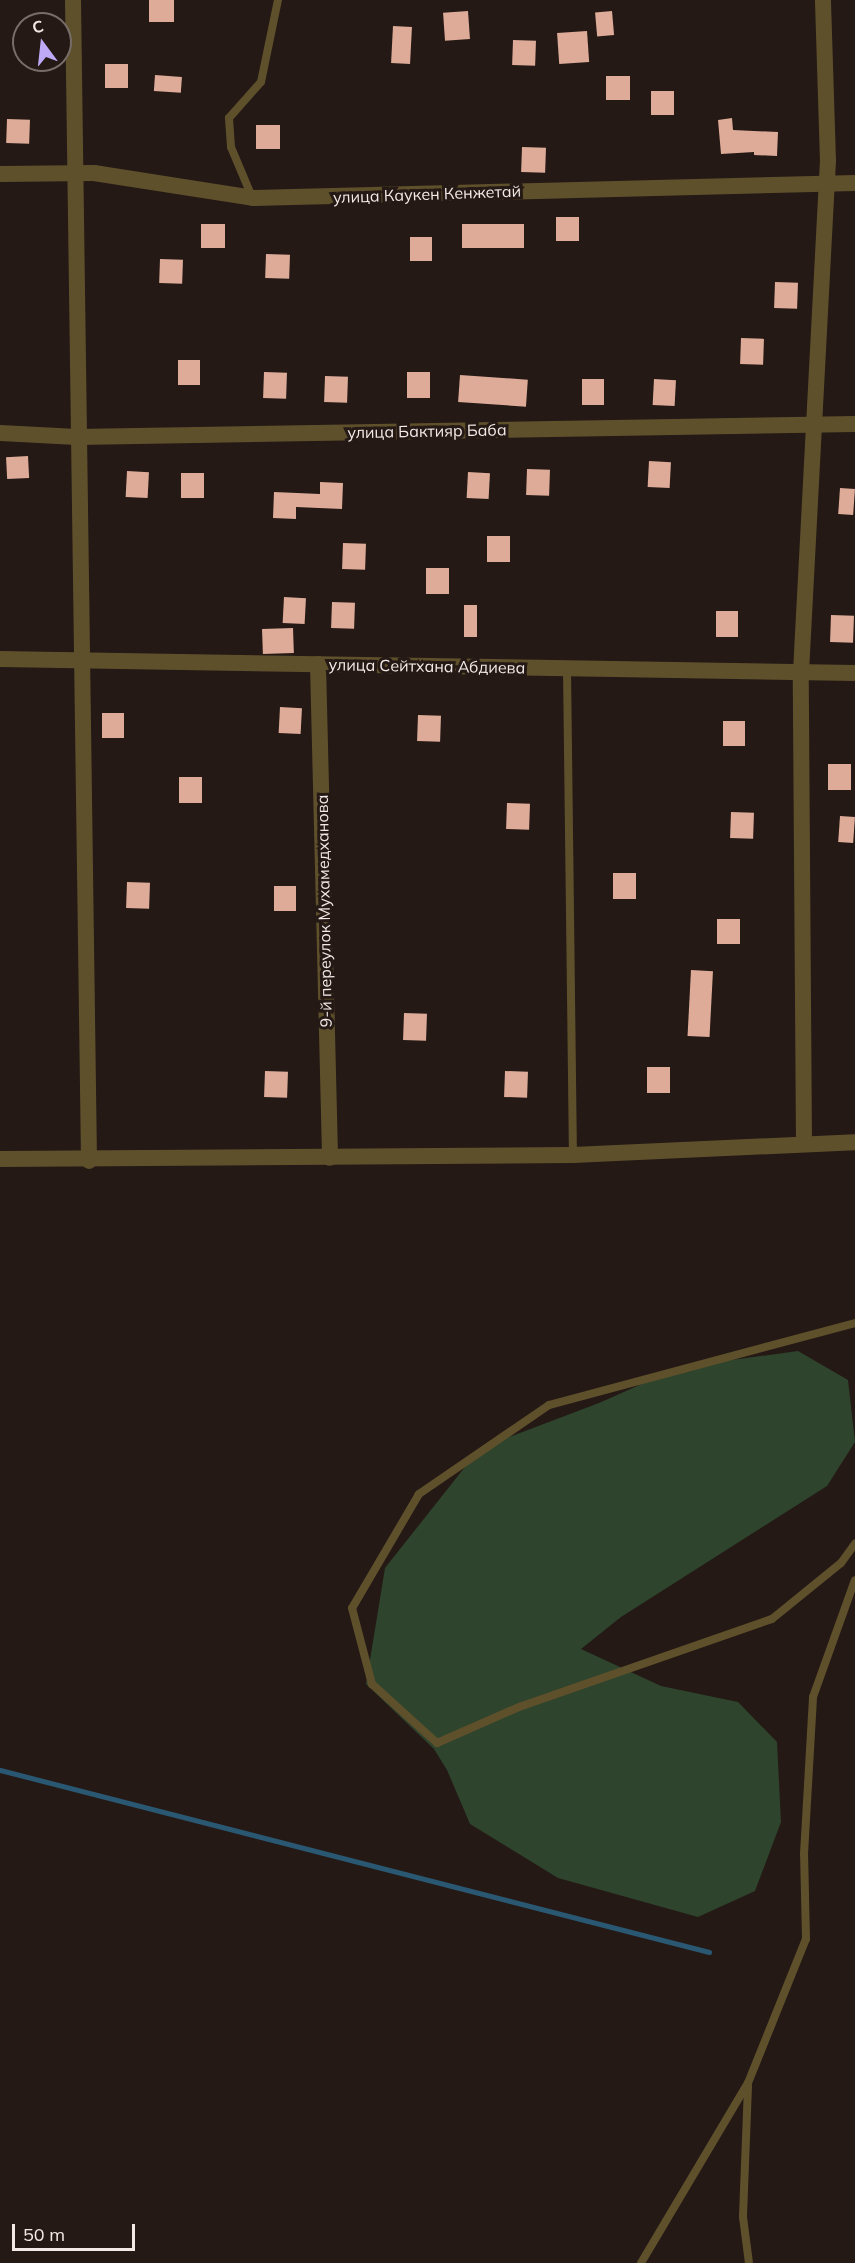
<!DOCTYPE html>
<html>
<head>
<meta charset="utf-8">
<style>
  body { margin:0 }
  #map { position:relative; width:855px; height:2263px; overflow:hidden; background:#241915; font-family:Mulish,sans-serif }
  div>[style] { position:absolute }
  .green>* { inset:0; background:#2e442d }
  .stream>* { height:5px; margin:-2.5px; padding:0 2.5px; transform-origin:2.5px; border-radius:2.5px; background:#2a5872 }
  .building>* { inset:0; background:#deab98; transform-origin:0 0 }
  .service>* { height:8px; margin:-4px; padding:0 4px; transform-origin:4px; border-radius:4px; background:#5f502c }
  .minor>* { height:16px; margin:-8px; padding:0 8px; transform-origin:8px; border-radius:8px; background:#5f502c }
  span { translate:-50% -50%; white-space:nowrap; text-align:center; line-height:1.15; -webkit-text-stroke:6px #241915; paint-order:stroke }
  .street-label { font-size:16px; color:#f3eae7 }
  .north { position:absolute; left:12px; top:12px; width:60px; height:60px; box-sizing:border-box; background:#241915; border:2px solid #776d69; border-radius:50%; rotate:345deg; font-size:16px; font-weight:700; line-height:24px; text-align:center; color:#f3eae7 }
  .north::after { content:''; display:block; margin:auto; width:21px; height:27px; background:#bda9f5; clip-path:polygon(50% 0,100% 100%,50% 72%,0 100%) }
  .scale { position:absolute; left:12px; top:2224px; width:123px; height:27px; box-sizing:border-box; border:3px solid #f3eae7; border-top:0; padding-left:8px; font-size:18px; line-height:21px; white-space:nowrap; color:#f3eae7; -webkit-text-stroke:4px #241915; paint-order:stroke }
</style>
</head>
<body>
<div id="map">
  <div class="green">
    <i style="clip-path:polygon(798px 1351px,848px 1380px,855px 1442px,827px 1486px,621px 1617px,581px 1649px,661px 1686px,738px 1702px,777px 1742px,781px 1822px,755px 1891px,698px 1917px,558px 1878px,470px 1824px,447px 1770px,434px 1749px,366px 1684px,385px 1568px,480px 1448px,599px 1403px,680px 1367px)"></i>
  </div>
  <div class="stream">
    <i style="left:0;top:1770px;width:732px;rotate:14.4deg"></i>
  </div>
  <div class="building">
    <i style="left:149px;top:0;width:25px;height:22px"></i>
    <i style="left:468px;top:11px;width:28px;height:25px;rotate:86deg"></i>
    <i style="left:612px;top:11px;width:24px;height:17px;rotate:85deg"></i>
    <i style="left:393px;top:26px;width:19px;height:37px;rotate:3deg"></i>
    <i style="left:587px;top:31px;width:31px;height:30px;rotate:86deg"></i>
    <i style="left:513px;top:40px;width:23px;height:25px;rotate:2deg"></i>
    <i style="left:105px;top:64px;width:23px;height:24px"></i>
    <i style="left:155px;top:75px;width:27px;height:16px;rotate:4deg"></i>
    <i style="left:606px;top:76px;width:24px;height:24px"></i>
    <i style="left:651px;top:91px;width:23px;height:24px"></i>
    <i style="clip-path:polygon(732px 118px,733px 130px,778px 132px,777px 156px,754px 155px,754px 152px,721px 154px,718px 120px)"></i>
    <i style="left:7px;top:119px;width:23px;height:24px;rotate:2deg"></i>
    <i style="left:256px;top:125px;width:24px;height:24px"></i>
    <i style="left:522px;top:147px;width:24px;height:25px;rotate:2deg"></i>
    <i style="left:556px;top:217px;width:23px;height:24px"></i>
    <i style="left:201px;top:224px;width:24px;height:24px"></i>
    <i style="left:462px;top:224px;width:62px;height:24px"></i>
    <i style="left:432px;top:237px;width:24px;height:22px;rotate:90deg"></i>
    <i style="left:266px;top:254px;width:24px;height:24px;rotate:2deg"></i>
    <i style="left:160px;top:259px;width:23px;height:24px;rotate:2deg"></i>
    <i style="left:775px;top:282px;width:23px;height:26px;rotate:2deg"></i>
    <i style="left:741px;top:338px;width:23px;height:26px;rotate:2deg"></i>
    <i style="left:178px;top:360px;width:22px;height:25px"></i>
    <i style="left:264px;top:372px;width:23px;height:26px;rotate:2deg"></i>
    <i style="left:407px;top:372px;width:23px;height:26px"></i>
    <i style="left:460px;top:375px;width:68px;height:27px;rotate:4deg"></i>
    <i style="left:325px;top:376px;width:23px;height:26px;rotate:2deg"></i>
    <i style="left:582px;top:379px;width:22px;height:26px"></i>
    <i style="left:654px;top:379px;width:22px;height:26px;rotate:3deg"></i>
    <i style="left:28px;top:456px;width:22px;height:22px;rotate:87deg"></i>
    <i style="left:649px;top:461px;width:22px;height:26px;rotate:3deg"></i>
    <i style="left:527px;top:469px;width:23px;height:26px;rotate:2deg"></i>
    <i style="left:127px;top:471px;width:22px;height:26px;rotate:3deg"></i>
    <i style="left:468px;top:472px;width:22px;height:26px;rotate:3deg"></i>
    <i style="left:181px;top:473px;width:23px;height:25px"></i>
    <i style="clip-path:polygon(320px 482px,343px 483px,342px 509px,296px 507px,296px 519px,273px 518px,274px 492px,320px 494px)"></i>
    <i style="left:840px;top:488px;width:15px;height:26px;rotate:4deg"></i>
    <i style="left:487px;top:536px;width:23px;height:26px"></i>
    <i style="left:343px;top:543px;width:23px;height:26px;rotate:2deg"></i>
    <i style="left:426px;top:568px;width:23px;height:26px"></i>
    <i style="left:284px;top:597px;width:22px;height:26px;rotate:3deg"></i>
    <i style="left:332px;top:602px;width:23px;height:26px;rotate:2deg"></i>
    <i style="left:477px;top:605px;width:32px;height:13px;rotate:90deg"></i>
    <i style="left:716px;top:611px;width:22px;height:26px"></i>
    <i style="left:831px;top:615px;width:23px;height:27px;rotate:2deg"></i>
    <i style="left:293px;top:628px;width:25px;height:31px;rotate:88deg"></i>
    <i style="left:280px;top:707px;width:22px;height:26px;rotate:3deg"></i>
    <i style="left:102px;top:713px;width:22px;height:25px"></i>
    <i style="left:418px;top:715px;width:23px;height:26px;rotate:2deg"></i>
    <i style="left:723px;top:721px;width:22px;height:25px"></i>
    <i style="left:828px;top:764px;width:23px;height:26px"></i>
    <i style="left:179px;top:777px;width:23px;height:26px"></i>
    <i style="left:507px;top:803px;width:23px;height:26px;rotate:2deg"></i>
    <i style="left:731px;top:812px;width:23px;height:26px;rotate:2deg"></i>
    <i style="left:840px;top:816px;width:15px;height:26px;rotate:4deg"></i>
    <i style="left:613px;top:873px;width:23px;height:26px"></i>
    <i style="left:127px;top:882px;width:23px;height:26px;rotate:2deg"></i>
    <i style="left:274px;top:886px;width:22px;height:25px"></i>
    <i style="left:717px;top:919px;width:23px;height:25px"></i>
    <i style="left:691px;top:970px;width:22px;height:66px;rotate:3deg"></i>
    <i style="left:404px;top:1013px;width:23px;height:27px;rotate:2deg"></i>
    <i style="left:647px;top:1067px;width:23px;height:26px"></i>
    <i style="left:265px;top:1071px;width:23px;height:26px;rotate:2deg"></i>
    <i style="left:505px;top:1071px;width:23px;height:26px;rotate:2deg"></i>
  </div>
  <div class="service">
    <i style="left:252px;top:197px;width:54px;rotate:-112.8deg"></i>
    <i style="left:231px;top:147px;width:29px;rotate:-94deg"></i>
    <i style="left:229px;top:118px;width:48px;rotate:-48.4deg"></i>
    <i style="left:261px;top:82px;width:84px;rotate:-78.3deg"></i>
    <i style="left:567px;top:668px;width:487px;rotate:89.3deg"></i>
    <i style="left:855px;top:1323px;width:317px;rotate:165deg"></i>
    <i style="left:549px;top:1405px;width:158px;rotate:145.6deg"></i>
    <i style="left:419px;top:1494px;width:132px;rotate:120.4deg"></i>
    <i style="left:352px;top:1608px;width:79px;rotate:75.3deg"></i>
    <i style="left:372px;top:1684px;width:88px;rotate:42.2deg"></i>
    <i style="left:437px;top:1743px;width:90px;rotate:-23.7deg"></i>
    <i style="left:519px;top:1707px;width:268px;rotate:-19.2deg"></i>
    <i style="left:772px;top:1619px;width:89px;rotate:-39.1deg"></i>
    <i style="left:841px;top:1563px;width:24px;rotate:-54deg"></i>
    <i style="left:748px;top:2086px;width:131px;rotate:92.2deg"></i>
    <i style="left:743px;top:2217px;width:46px;rotate:82.6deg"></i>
    <i style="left:641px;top:2263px;width:209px;rotate:-59.3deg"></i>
    <i style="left:748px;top:2083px;width:155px;rotate:-68.1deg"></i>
    <i style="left:806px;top:1939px;width:85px;rotate:-91.3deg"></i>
    <i style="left:804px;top:1854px;width:157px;rotate:-86.7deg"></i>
    <i style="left:813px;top:1697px;width:124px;rotate:-70.3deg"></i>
  </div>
  <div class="minor">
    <i style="left:73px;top:0;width:1161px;rotate:89.21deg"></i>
    <i style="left:0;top:174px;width:94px;rotate:-0.6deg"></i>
    <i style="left:94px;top:173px;width:161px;rotate:8.9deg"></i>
    <i style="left:253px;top:198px;width:602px;rotate:-1.43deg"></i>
    <i style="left:0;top:433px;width:77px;rotate:3deg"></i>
    <i style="left:77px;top:437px;width:778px;rotate:-0.96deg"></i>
    <i style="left:0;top:659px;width:855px;rotate:0.94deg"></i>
    <i style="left:318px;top:664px;width:494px;rotate:88.6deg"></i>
    <i style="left:804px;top:1144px;width:472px;rotate:-90.4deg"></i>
    <i style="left:801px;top:672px;width:512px;rotate:-86.98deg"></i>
    <i style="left:828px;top:161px;width:161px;rotate:-91.8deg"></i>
    <i style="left:0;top:1159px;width:573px;rotate:-0.4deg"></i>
    <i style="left:573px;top:1155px;width:282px;rotate:-2.6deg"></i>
  </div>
  <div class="street-label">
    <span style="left:427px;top:194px;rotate:-2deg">улица Каукен Кенжетай</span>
    <span style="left:427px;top:431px;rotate:-1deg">улица Бактияр Баба</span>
    <span style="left:427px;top:666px;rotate:1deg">улица Сейтхана Абдиева</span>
    <span style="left:324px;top:911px;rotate:-91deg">9-й переулок Мухамедханова</span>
  </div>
  <div class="north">С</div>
  <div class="scale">50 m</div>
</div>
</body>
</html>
